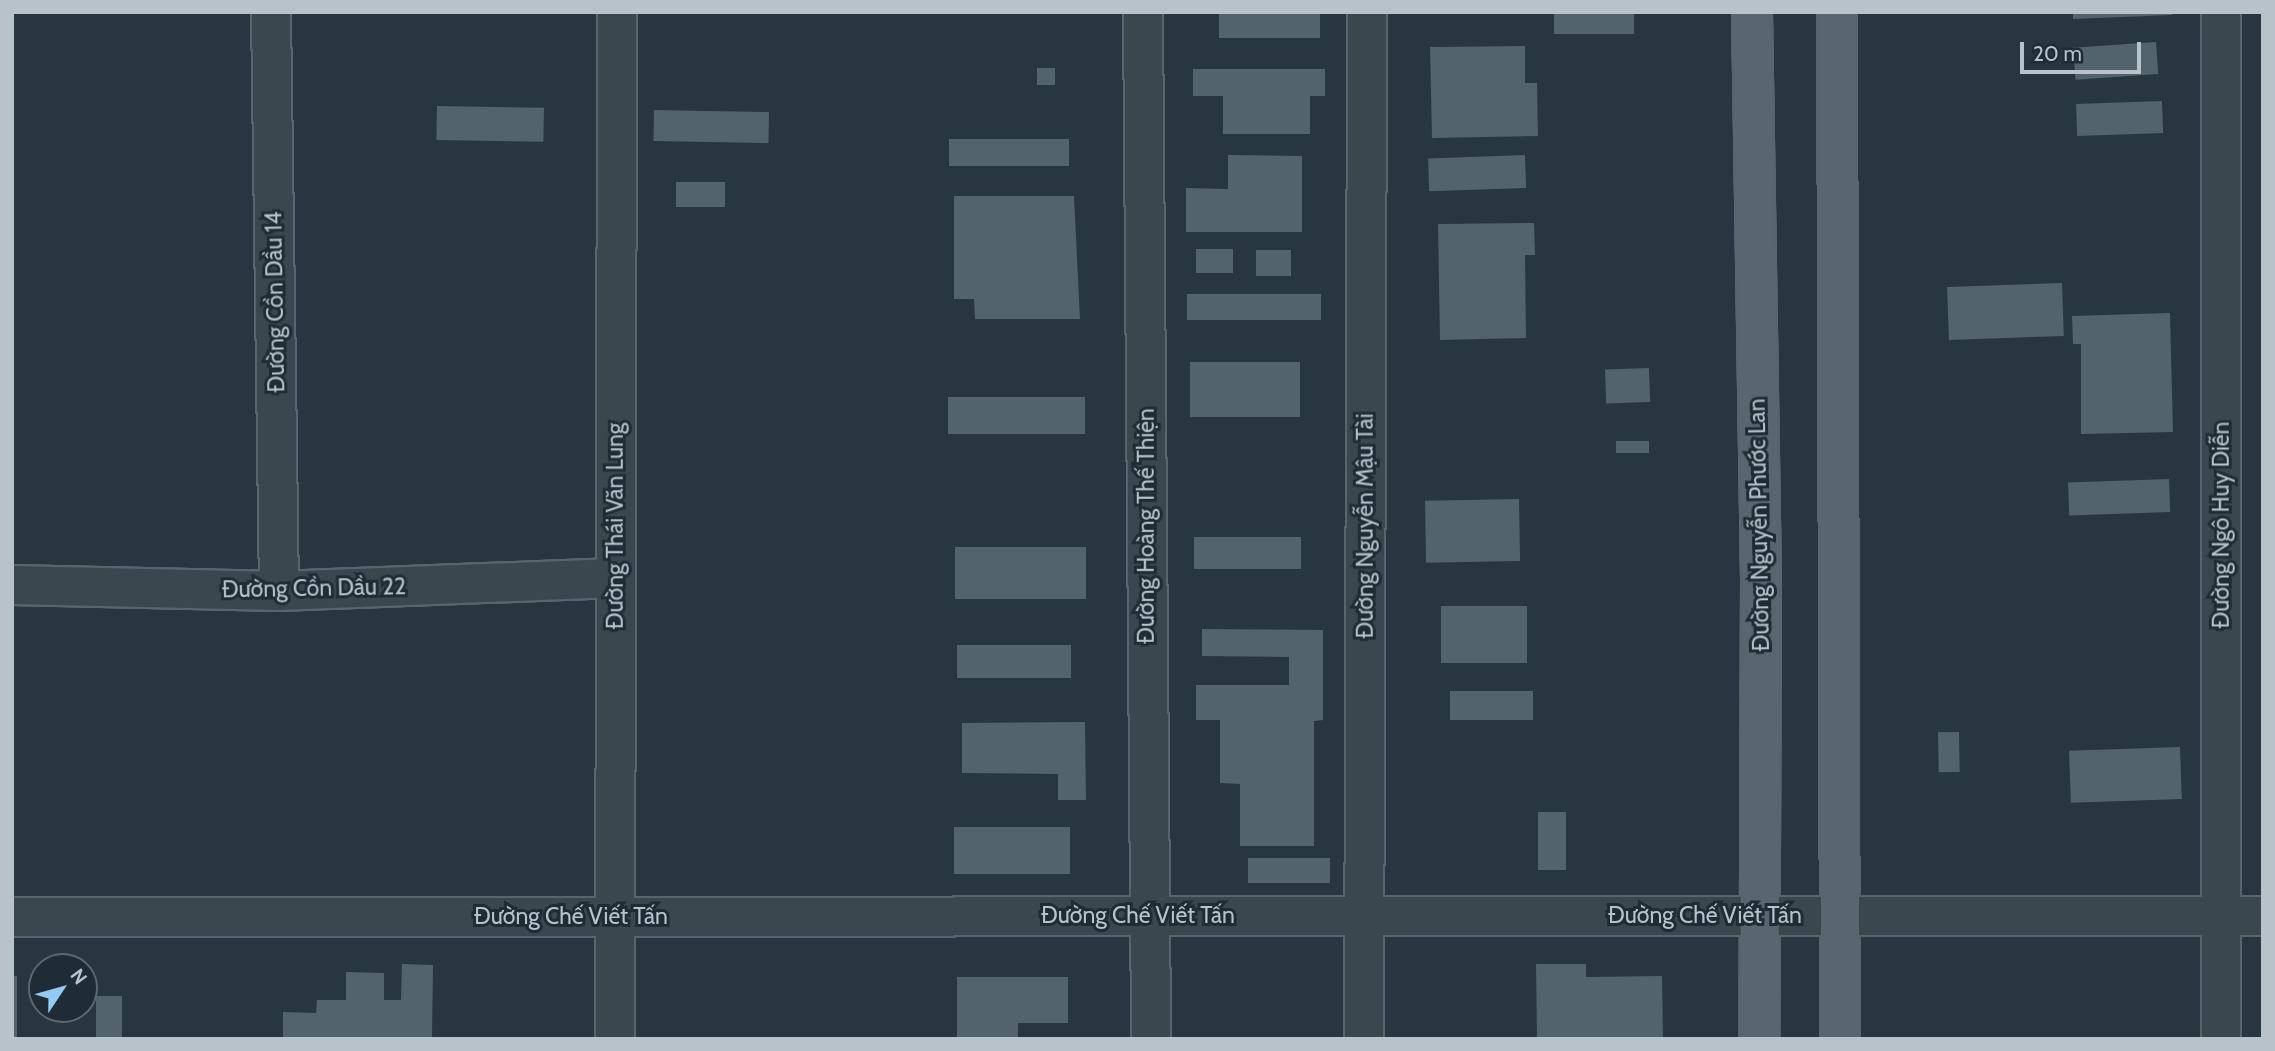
<!DOCTYPE html>
<html>
<head>
<meta charset="utf-8">
<style>
  body { margin:0 }
  #map { position:relative; width:2275px; height:1051px; overflow:hidden; background:#273640; font-family:Cabin,sans-serif }
  div>[style] { position:absolute }
  .building>* { inset:0; background:#52636c; transform-origin:0 0 }
  .roads { filter:drop-shadow(2px 0 #59656d) drop-shadow(-2px 0 #59656d) drop-shadow(0 2px #59656d) drop-shadow(0 -2px #59656d) }
  .minor>* { height:38px; margin:-19px; padding:0 19px; transform-origin:19px; border-radius:19px; background:#3b474f }
  .major>* { height:38px; margin:-19px; padding:0 19px; transform-origin:19px; border-radius:19px; background:#59666f }
  span { translate:-50% -50%; white-space:nowrap; text-align:center; line-height:1.15; -webkit-text-stroke:6px #1f2c35; paint-order:stroke }
  .street-label { font-size:23px; color:#b7c2ca }
  .frame { position:absolute; inset:0; border:14px solid #b7c2ca; pointer-events:none }
  .north { position:absolute; left:28px; top:953px; width:70px; height:70px; box-sizing:border-box; background:#1f2c35; border:2px solid #5c6871; border-radius:50%; rotate:54deg; font-size:19px; font-weight:700; line-height:28px; text-align:center; color:#b7c2ca }
  .north::after { content:''; display:block; margin:auto; width:24px; height:32px; background:#92caf4; clip-path:polygon(50% 0,100% 100%,50% 72%,0 100%) }
  .scale { position:absolute; left:2020px; top:42px; width:121px; height:32px; box-sizing:border-box; border:4px solid #b7c2ca; border-top:0; padding-left:9px; font-size:21px; line-height:24px; white-space:nowrap; color:#b7c2ca; -webkit-text-stroke:5px #1f2c35; paint-order:stroke }
</style>
</head>
<body>
<div id="map">
  <div class="building">
    <i style="left:1219px;top:12px;width:101px;height:26px"></i>
    <i style="left:1554px;top:12px;width:80px;height:22px"></i>
    <i style="clip-path:polygon(2073px 12px,2172px 12px,2172px 15px,2073px 19px)"></i>
    <i style="left:2156px;top:42px;width:32px;height:83px;rotate:86deg"></i>
    <i style="clip-path:polygon(1525px 46px,1525px 83px,1537px 83px,1538px 136px,1432px 138px,1430px 47px)"></i>
    <i style="left:1037px;top:68px;width:18px;height:17px"></i>
    <i style="clip-path:polygon(1193px 69px,1325px 69px,1325px 96px,1310px 96px,1310px 134px,1223px 134px,1223px 96px,1193px 96px)"></i>
    <i style="left:2162px;top:101px;width:32px;height:86px;rotate:88deg"></i>
    <i style="left:437px;top:106px;width:107px;height:34px;rotate:1deg"></i>
    <i style="left:654px;top:110px;width:115px;height:31px;rotate:1deg"></i>
    <i style="left:949px;top:139px;width:120px;height:27px"></i>
    <i style="clip-path:polygon(1228px 155px,1302px 156px,1302px 232px,1186px 232px,1186px 188px,1228px 189px)"></i>
    <i style="left:1525px;top:155px;width:33px;height:97px;rotate:88deg"></i>
    <i style="left:676px;top:182px;width:49px;height:25px"></i>
    <i style="clip-path:polygon(954px 196px,1074px 196px,1080px 319px,975px 319px,974px 299px,954px 299px)"></i>
    <i style="clip-path:polygon(1534px 223px,1535px 255px,1525px 255px,1526px 338px,1440px 340px,1438px 224px)"></i>
    <i style="left:1196px;top:249px;width:37px;height:24px"></i>
    <i style="left:1256px;top:250px;width:35px;height:26px"></i>
    <i style="left:2062px;top:283px;width:53px;height:115px;rotate:88deg"></i>
    <i style="left:1187px;top:294px;width:134px;height:26px"></i>
    <i style="clip-path:polygon(2170px 313px,2173px 432px,2081px 434px,2081px 344px,2073px 344px,2072px 316px)"></i>
    <i style="left:1190px;top:362px;width:110px;height:55px"></i>
    <i style="left:1649px;top:368px;width:34px;height:44px;rotate:88deg"></i>
    <i style="left:1085px;top:397px;width:37px;height:137px;rotate:90deg"></i>
    <i style="left:1616px;top:441px;width:33px;height:12px"></i>
    <i style="left:2169px;top:479px;width:33px;height:101px;rotate:88deg"></i>
    <i style="left:1519px;top:499px;width:62px;height:94px;rotate:89deg"></i>
    <i style="left:1194px;top:537px;width:107px;height:32px"></i>
    <i style="left:955px;top:547px;width:131px;height:52px"></i>
    <i style="left:1441px;top:606px;width:86px;height:57px"></i>
    <i style="clip-path:polygon(1202px 629px,1323px 630px,1323px 720px,1314px 721px,1314px 846px,1240px 846px,1240px 784px,1220px 783px,1220px 720px,1196px 720px,1196px 685px,1289px 685px,1289px 657px,1202px 656px)"></i>
    <i style="left:957px;top:645px;width:114px;height:33px"></i>
    <i style="left:1533px;top:691px;width:29px;height:83px;rotate:90deg"></i>
    <i style="clip-path:polygon(1085px 722px,1086px 800px,1058px 800px,1058px 774px,962px 773px,962px 723px)"></i>
    <i style="left:1959px;top:732px;width:40px;height:21px;rotate:89deg"></i>
    <i style="left:2180px;top:747px;width:52px;height:111px;rotate:88deg"></i>
    <i style="left:1538px;top:812px;width:28px;height:58px"></i>
    <i style="left:954px;top:827px;width:116px;height:47px"></i>
    <i style="left:1248px;top:858px;width:82px;height:25px"></i>
    <i style="clip-path:polygon(402px 964px,433px 965px,432px 1039px,283px 1039px,283px 1012px,316px 1013px,317px 1000px,346px 1000px,346px 972px,384px 973px,384px 1000px,401px 1000px)"></i>
    <i style="clip-path:polygon(1536px 964px,1586px 964px,1586px 977px,1662px 976px,1663px 1039px,1537px 1039px)"></i>
    <i style="left:12px;top:976px;width:5px;height:63px"></i>
    <i style="clip-path:polygon(957px 977px,1068px 977px,1068px 1023px,1018px 1023px,1018px 1038px,957px 1039px)"></i>
    <i style="left:96px;top:996px;width:26px;height:43px"></i>
  </div>
  <div class="roads">
    <div class="minor">
      <i style="left:271px;top:12px;width:579px;rotate:89.21deg"></i>
      <i style="left:1143px;top:12px;width:1027px;rotate:89.55deg"></i>
      <i style="left:12px;top:585px;width:267px;rotate:1.3deg"></i>
      <i style="left:279px;top:591px;width:336px;rotate:-2.2deg"></i>
      <i style="left:12px;top:917px;width:2251px;rotate:-0.03deg"></i>
      <i style="left:615px;top:1039px;width:1027px;rotate:-89.89deg"></i>
      <i style="left:1364px;top:1039px;width:1027px;rotate:-89.83deg"></i>
      <i style="left:2221px;top:1039px;width:1027px;rotate:-90deg"></i>
    </div>
    <div class="major">
      <i style="left:1752px;top:12px;width:564px;rotate:89.09deg"></i>
      <i style="left:1761px;top:576px;width:463px;rotate:90.2deg"></i>
      <i style="left:1837px;top:12px;width:1027px;rotate:89.83deg"></i>
    </div>
  </div>
  <div class="street-label">
    <span style="left:275px;top:302px;rotate:-91deg">Đường Cồn Dầu 14</span>
    <span style="left:1759px;top:525px;rotate:-91deg">Đường Nguyễn Phước Lan</span>
    <span style="left:2221px;top:525px;rotate:-90deg">Đường Ngô Huy Diễn</span>
    <span style="left:615px;top:526px;rotate:-90deg">Đường Thái Văn Lung</span>
    <span style="left:1146px;top:526px;rotate:-90deg">Đường Hoàng Thế Thiện</span>
    <span style="left:1365px;top:526px;rotate:-90deg">Đường Nguyễn Mậu Tài</span>
    <span style="left:314px;top:588px;rotate:-1deg">Đường Cồn Dầu 22</span>
    <span style="left:1138px;top:915px">Đường Chế Viết Tấn</span>
    <span style="left:1705px;top:915px">Đường Chế Viết Tấn</span>
    <span style="left:571px;top:916px">Đường Chế Viết Tấn</span>
  </div>
  <div class="frame"></div>
  <div class="north">N</div>
  <div class="scale">20 m</div>
</div>
</body>
</html>
